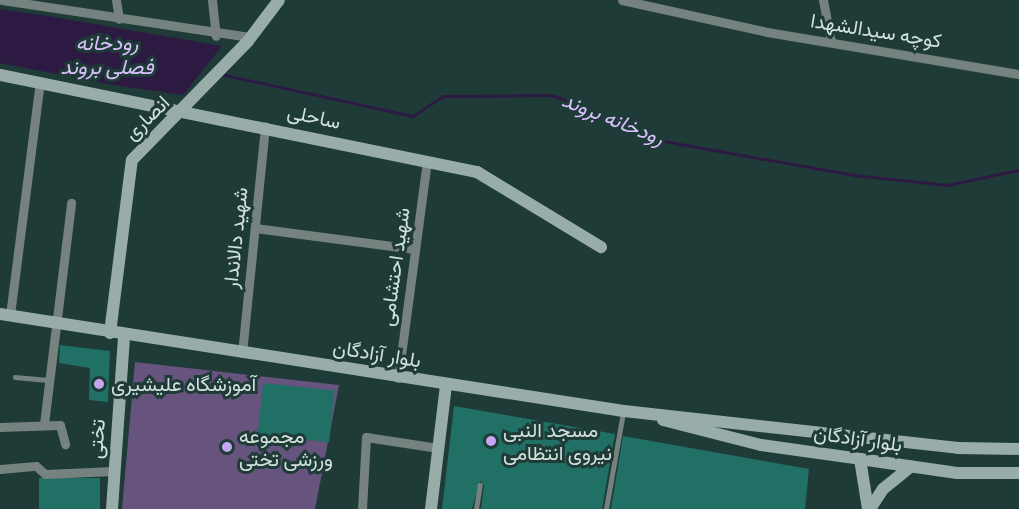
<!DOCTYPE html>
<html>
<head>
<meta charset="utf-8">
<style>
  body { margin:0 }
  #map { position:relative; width:1019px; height:509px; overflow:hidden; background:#1f3b37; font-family:"Zilla Slab",Vazirmatn,serif }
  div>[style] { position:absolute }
  .green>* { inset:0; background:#66537e }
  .water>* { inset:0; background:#2d1a43 }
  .stream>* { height:3px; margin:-1.5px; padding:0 1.5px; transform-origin:1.5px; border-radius:1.5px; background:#2d1a43 }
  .building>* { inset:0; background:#217066; transform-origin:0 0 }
  .lane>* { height:4.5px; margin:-2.25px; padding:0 2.25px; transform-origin:2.25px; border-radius:2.25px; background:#75827f }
  .street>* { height:9px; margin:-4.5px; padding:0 4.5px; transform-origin:4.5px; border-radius:4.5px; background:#75827f }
  .secondary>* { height:12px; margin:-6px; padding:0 6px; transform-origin:6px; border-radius:6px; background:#98ada9 }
  .dots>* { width:16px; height:16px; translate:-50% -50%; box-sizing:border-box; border:3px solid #1f3b37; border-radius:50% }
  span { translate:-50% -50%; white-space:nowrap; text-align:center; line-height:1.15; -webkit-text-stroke:6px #1f3b37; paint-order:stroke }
  .street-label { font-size:20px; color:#d1e1de }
  .poi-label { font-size:20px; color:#d1e1de }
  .left { translate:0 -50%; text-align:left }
  .water-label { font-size:21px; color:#dac1fc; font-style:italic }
</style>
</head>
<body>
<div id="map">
  <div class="green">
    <i style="clip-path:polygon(135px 362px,339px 385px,315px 509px,122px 509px)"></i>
  </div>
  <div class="water">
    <i style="clip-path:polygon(0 9px,48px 16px,222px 46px,183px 95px,113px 85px,0 63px)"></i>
  </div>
  <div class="stream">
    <i style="left:220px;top:74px;width:198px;rotate:12.3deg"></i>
    <i style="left:413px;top:116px;width:36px;rotate:-34deg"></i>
    <i style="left:443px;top:96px;width:109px;rotate:-0.5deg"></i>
    <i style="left:552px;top:95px;width:120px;rotate:22.5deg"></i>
    <i style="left:663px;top:141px;width:194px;rotate:10.1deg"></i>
    <i style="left:854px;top:175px;width:94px;rotate:6.1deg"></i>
    <i style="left:947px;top:185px;width:74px;rotate:-11.8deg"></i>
  </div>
  <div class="building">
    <i style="clip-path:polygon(60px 345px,110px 351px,108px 402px,89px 400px,90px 368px,59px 363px)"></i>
    <i style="left:263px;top:383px;width:72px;height:52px;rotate:6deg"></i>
    <i style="clip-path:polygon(454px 406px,615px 434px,602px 509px,481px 509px,484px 485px,480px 481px,472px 509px,442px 509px)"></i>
    <i style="clip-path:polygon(623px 436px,809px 469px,805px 509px,611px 509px)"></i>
    <i style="left:100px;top:478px;width:31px;height:61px;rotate:90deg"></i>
  </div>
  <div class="lane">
    <i style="left:15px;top:377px;width:33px;rotate:5deg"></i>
    <i style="left:476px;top:509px;width:24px;rotate:-81deg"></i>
    <i style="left:606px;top:509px;width:97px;rotate:-80deg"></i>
  </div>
  <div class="street">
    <i style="left:2px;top:0;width:252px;rotate:8.5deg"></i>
    <i style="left:116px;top:0;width:19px;rotate:81deg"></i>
    <i style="left:212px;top:0;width:36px;rotate:84deg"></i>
    <i style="left:622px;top:0;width:148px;rotate:12.4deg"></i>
    <i style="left:767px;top:32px;width:255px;rotate:9.5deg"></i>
    <i style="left:823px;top:0;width:43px;rotate:79.2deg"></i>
    <i style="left:255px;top:228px;width:161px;rotate:7.5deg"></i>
    <i style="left:10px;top:315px;width:235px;rotate:-82.7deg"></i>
    <i style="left:242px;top:353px;width:228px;rotate:-84.2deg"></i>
    <i style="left:398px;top:378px;width:219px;rotate:-82.4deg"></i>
    <i style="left:44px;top:424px;width:223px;rotate:-83deg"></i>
    <i style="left:0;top:427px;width:60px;rotate:-1.9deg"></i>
    <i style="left:60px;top:425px;width:20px;rotate:75deg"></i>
    <i style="left:0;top:469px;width:36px;rotate:-5deg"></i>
    <i style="left:36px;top:466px;width:12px;rotate:42deg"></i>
    <i style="left:45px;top:474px;width:69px;rotate:-2.5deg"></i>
    <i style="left:362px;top:509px;width:72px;rotate:-86.8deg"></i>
    <i style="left:366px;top:437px;width:73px;rotate:8.7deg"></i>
  </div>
  <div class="secondary">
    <i style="left:0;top:75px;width:487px;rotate:11.5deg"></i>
    <i style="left:477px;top:172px;width:145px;rotate:31.2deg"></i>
    <i style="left:0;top:314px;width:631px;rotate:8.84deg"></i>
    <i style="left:624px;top:411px;width:336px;rotate:6.3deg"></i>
    <i style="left:958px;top:448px;width:61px;rotate:0.9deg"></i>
    <i style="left:110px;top:333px;width:174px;rotate:-82.8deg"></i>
    <i style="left:132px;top:160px;width:166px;rotate:-45.7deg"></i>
    <i style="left:248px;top:41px;width:51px;rotate:-52.9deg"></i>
    <i style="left:663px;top:420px;width:101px;rotate:14.3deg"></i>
    <i style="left:761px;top:445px;width:100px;rotate:8deg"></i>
    <i style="left:860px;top:459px;width:98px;rotate:8.2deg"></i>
    <i style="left:957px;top:473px;width:62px"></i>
    <i style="left:860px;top:459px;width:51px;rotate:80.9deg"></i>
    <i style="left:112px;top:509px;width:173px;rotate:-86deg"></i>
    <i style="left:431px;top:509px;width:125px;rotate:-83.1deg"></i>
    <i style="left:870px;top:509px;width:24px;rotate:-57deg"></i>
    <i style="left:883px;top:489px;width:36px;rotate:-39deg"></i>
  </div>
  <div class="dots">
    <i style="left:99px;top:384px;background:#c6a6f0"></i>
    <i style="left:491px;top:441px;background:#c6a6f0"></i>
    <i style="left:227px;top:447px;background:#c6a6f0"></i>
  </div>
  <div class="street-label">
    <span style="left:876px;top:31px;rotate:9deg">کوچه سیدالشهدا</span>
    <span style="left:314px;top:117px;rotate:12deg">ساحلی</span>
    <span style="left:147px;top:118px;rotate:-44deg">انصاری</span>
    <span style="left:236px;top:238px;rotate:-84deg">شهید دالاندار</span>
    <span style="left:395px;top:267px;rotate:-82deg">شهید احتشامی</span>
    <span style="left:377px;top:354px;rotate:9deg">بلوار آزادگان</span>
    <span style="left:97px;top:439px;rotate:-86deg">تختی</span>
    <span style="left:858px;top:439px;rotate:8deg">بلوار آزادگان</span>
  </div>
  <div class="poi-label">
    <span class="left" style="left:111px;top:384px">آموزشگاه علیشیری</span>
    <span class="left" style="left:503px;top:442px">مسجد النبی<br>نیروی انتظامی</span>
    <span class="left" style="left:239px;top:448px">مجموعه<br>ورزشی تختی</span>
  </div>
  <div class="water-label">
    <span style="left:107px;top:55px">رودخانه<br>فصلی بروند</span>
    <span style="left:613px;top:119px;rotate:22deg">رودخانه بروند</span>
  </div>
</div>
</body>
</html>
